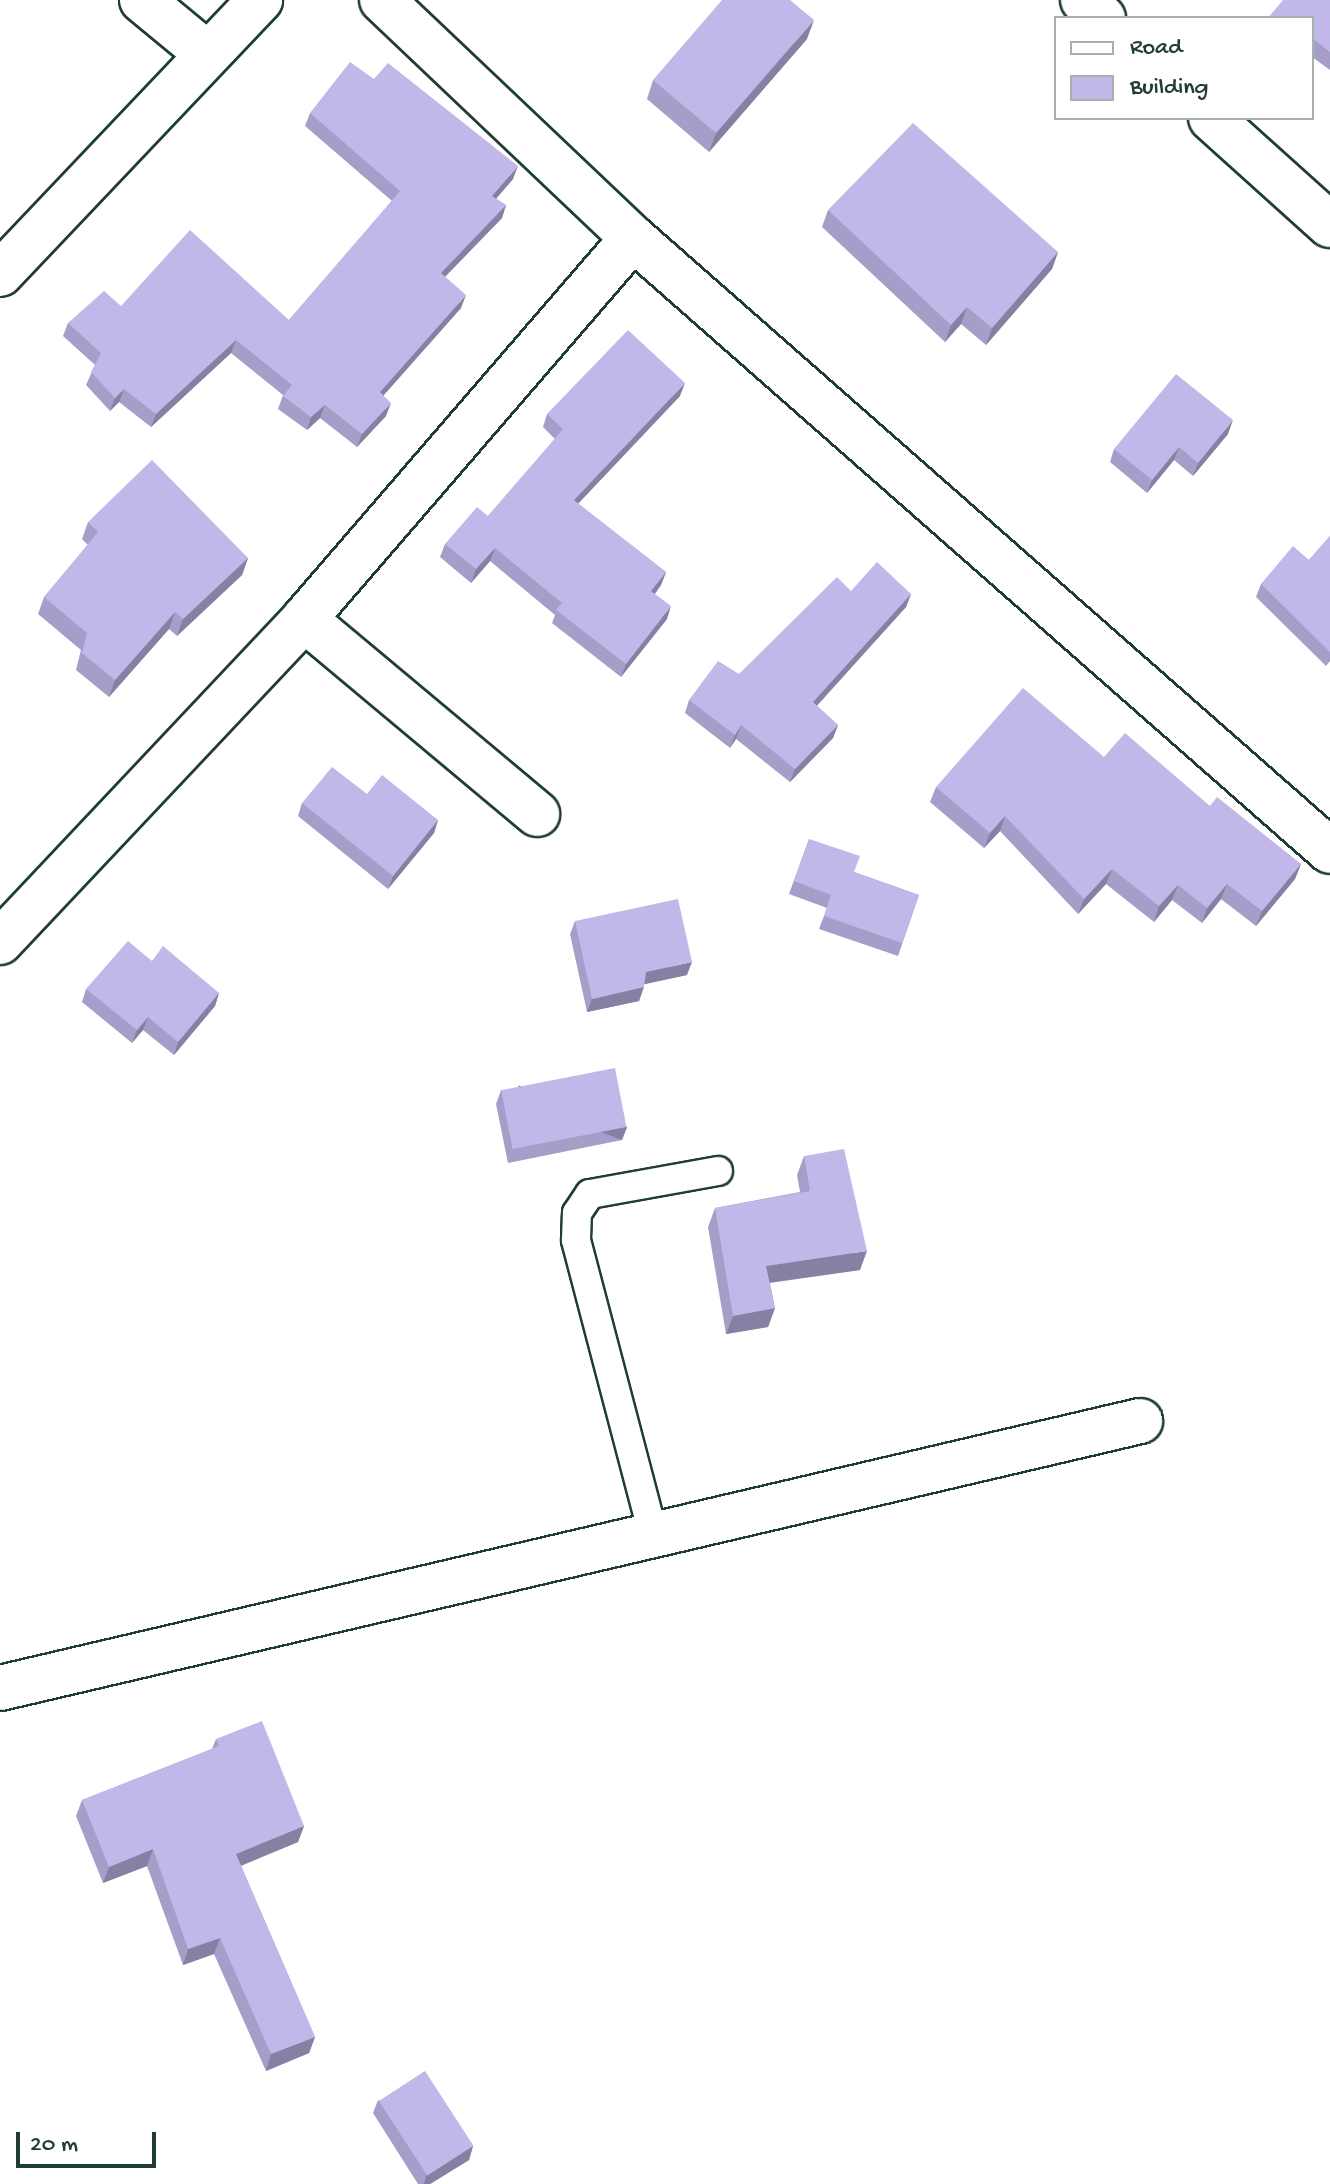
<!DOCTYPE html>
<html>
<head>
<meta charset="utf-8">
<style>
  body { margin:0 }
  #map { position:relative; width:1330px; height:2184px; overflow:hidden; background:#fff; font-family:"Gochi Hand",sans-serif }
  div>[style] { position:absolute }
  .roads { filter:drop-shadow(2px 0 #1f3d34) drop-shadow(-2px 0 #1f3d34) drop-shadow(0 2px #1f3d34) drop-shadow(0 -2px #1f3d34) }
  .service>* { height:28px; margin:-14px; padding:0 14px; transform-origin:14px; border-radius:14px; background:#fff }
  .minor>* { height:44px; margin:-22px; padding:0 22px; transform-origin:22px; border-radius:22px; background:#fff }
  .wall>* { inset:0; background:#a69dc8 }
  .shaded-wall>* { inset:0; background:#8780a3; transform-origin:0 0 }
  .building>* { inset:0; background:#c1b7e9; transform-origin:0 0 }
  span { translate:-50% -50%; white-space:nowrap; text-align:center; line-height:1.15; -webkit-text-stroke:8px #fff; paint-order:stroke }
  .legend { position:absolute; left:1054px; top:16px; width:260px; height:104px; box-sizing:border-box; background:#fff; border:2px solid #a5b1ae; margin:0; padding:10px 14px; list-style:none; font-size:24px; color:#1f3d34 }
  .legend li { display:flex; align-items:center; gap:16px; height:40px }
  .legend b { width:40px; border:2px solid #a5b1ae }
  .scale { position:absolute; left:16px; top:2132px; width:140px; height:36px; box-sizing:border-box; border:4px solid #1f3d34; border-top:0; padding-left:10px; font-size:24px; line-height:28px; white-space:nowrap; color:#1f3d34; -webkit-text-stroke:6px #fff; paint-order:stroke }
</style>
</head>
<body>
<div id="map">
  <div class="roads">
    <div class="service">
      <i style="left:652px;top:1530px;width:300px;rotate:-104.7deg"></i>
      <i style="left:576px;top:1240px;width:27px;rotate:-88deg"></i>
      <i style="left:577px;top:1213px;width:23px;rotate:-56deg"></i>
      <i style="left:590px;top:1194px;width:130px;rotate:-10.2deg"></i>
    </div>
    <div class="minor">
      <i style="left:142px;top:0;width:83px;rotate:39.6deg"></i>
      <i style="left:382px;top:0;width:346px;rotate:43.5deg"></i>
      <i style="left:633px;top:238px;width:928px;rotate:41.33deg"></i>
      <i style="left:1083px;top:0;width:27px;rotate:42deg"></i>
      <i style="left:1211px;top:118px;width:160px;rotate:42deg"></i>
      <i style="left:0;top:274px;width:378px;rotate:-46.5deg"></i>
      <i style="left:304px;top:619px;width:304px;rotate:39.9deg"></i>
      <i style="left:0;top:942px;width:444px;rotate:-46.7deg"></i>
      <i style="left:304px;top:619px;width:503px;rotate:-49.19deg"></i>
      <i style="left:0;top:1688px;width:1171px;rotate:-13.18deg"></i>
    </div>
  </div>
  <div class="wall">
    <i style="clip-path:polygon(1330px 0,1330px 70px,1312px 57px,1312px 18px)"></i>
    <i style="clip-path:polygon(807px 39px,709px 152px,647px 99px,653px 80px)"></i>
    <i style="clip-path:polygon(310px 113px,513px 179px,496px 199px,506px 205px,502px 218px,445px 277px,461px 308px,383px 396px,386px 416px,357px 447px,320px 418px,307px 430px,278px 409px,283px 395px,231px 353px,151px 427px,119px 402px,110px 411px,86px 385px,95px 365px,63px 336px,68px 323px,121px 306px,289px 320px,392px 201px,305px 126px)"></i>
    <i style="clip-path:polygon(828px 210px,1058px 252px,1052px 269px,986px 345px,961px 324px,945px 342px,822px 227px)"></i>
    <i style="clip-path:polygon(680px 396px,578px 504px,666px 572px,661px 585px,655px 594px,667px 619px,621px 677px,552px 623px,555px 615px,490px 561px,471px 583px,440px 557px,445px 544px,488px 516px,555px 439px,543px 427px,547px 414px)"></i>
    <i style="clip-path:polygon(1228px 434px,1193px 476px,1174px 460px,1147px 493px,1110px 462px,1114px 449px)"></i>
    <i style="clip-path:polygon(88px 522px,248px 558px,242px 575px,177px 636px,169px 629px,109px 697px,76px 670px,81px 650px,38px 614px,44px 597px,88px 545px,82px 539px)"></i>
    <i style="clip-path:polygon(1330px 536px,1330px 661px,1326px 666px,1256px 597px,1261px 584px,1309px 560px)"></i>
    <i style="clip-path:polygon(851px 591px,911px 594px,906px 607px,817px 706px,838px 725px,833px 738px,790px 782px,736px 739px,730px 748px,685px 713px,689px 700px,739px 674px)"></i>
    <i style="clip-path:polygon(1104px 757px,1210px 806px,1301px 864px,1295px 879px,1256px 926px,1221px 899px,1202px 923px,1172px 900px,1154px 922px,1106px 884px,1078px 914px,1000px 831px,984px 848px,930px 802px,936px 787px)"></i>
    <i style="clip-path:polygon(367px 794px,438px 820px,434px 833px,388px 889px,298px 816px,302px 803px)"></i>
    <i style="clip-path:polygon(809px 839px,854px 872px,919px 895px,898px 956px,819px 929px,827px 908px,789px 894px)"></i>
    <i style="clip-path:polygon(575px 921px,687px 975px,644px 984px,639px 1001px,587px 1012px,570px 934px)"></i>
    <i style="clip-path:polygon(152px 961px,219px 993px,215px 1006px,174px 1055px,143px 1030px,132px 1043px,82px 1002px,86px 989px)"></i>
    <i style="clip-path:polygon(501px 1090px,627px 1127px,622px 1140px,508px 1163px,496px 1104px)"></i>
    <i style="clip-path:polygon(804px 1156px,860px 1270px,770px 1283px,775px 1308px,768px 1327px,726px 1334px,708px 1227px,715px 1208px,800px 1192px,797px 1175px)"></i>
    <i style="clip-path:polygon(216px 1739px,304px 1826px,298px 1842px,241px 1866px,315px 2037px,309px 2053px,266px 2071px,214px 1954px,183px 1965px,147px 1866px,103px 1883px,76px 1816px,82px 1800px,212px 1749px)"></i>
    <i style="clip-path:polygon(378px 2100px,473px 2146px,469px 2160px,430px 2184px,418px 2184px,373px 2113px)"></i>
  </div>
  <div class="shaded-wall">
    <i style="clip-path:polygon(814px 20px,807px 39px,709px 152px,716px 133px)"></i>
    <i style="clip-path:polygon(518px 166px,513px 179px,487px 209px,492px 196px)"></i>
    <i style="clip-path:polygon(506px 205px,502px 218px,436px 286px,441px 273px)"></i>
    <i style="clip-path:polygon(1058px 252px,1052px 269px,986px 345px,992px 328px)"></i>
    <i style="clip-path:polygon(466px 295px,461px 308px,375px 405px,380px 392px)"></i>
    <i style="clip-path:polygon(967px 307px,961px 324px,945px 342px,951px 325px)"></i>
    <i style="clip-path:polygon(236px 340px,231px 353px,151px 427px,156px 414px)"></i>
    <i style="clip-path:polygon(685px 383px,680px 396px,569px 513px,574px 500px)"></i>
    <i style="clip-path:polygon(124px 389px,119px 402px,110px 411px,115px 398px)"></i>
    <i style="clip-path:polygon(391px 403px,386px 416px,357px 447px,362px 434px)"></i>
    <i style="clip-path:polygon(325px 405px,320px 418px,307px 430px,311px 417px)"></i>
    <i style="clip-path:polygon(1233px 420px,1228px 434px,1193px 476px,1198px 463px)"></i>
    <i style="clip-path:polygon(1179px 447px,1174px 460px,1147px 493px,1152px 480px)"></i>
    <i style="clip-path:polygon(495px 548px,490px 561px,471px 583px,476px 569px)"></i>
    <i style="clip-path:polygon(248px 558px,242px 575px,177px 636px,183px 619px)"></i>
    <i style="clip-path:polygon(666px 572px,661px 585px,647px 604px,651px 591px)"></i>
    <i style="clip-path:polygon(911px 594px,906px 607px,808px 715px,813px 702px)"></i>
    <i style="clip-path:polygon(671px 606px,667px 619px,621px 677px,626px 664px)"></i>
    <i style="clip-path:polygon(175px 612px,169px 629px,109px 697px,115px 680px)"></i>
    <i style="clip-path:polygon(741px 725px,736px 739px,730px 748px,735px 735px)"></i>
    <i style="clip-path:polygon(838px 725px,833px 738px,790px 782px,795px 769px)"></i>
    <i style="clip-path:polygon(1005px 816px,1000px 831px,984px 848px,990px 833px)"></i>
    <i style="clip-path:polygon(438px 820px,434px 833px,388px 889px,393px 876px)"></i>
    <i style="clip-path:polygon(1301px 864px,1295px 879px,1256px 926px,1262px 911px)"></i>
    <i style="clip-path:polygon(1112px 869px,1106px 884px,1078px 914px,1084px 899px)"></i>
    <i style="clip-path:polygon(1227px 884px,1221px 899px,1202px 923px,1207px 908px)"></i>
    <i style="clip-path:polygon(1178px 885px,1172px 900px,1154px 922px,1159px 906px)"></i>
    <i style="clip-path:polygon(692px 962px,687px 975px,641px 985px,646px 972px)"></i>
    <i style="clip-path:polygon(644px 987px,639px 1001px,587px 1012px,592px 999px)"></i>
    <i style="clip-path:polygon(219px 993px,215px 1006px,174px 1055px,178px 1042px)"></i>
    <i style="clip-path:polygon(148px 1017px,143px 1030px,132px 1043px,137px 1030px)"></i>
    <i style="left:627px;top:1127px;width:14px;height:116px;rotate:111deg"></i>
    <i style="clip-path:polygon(867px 1251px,860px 1270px,759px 1284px,766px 1266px)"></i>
    <i style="clip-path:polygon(775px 1308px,768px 1327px,726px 1334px,733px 1316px)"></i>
    <i style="clip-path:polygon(304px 1826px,298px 1842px,230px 1870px,236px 1854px)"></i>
    <i style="clip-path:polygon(153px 1849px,147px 1866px,103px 1883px,109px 1867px)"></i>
    <i style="clip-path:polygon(220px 1938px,214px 1954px,183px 1965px,188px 1949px)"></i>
    <i style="clip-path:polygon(315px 2037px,309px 2053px,266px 2071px,271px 2054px)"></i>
    <i style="clip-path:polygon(473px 2146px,469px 2160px,430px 2184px,424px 2184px,426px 2176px)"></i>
  </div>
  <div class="building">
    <i style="clip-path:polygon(722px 0,790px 0,814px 20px,716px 133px,653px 80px)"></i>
    <i style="clip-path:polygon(1283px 0,1330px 0,1330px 52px,1312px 38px,1312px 18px,1268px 18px)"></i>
    <i style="clip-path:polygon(350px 62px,374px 79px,388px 63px,518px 166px,492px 196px,506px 205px,441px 273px,466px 295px,380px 392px,391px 403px,362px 434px,325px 405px,311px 417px,283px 396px,292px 385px,236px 340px,156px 414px,124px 389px,115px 398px,91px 372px,101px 353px,68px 323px,104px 291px,121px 306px,190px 230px,289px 320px,400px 191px,310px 113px)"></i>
    <i style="clip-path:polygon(913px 123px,1058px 252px,992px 328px,967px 307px,951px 325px,828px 210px)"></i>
    <i style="clip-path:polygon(628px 330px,685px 383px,574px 500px,666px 572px,651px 591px,671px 606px,626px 664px,556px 610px,562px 603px,495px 548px,476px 569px,445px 544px,477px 507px,488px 516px,563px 429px,547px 414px)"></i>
    <i style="clip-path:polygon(1176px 374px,1233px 420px,1198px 463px,1179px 447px,1152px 480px,1114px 449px)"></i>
    <i style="clip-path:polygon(152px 460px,248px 558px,183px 619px,175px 612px,115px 680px,82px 653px,87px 633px,44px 597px,98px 532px,88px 522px)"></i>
    <i style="clip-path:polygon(1330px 536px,1330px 652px,1261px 584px,1293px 546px,1309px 560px)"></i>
    <i style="clip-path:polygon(877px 562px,911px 594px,813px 702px,838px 725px,795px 769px,741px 725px,735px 735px,689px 700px,718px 661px,739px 674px,837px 577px,851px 591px)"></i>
    <i style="clip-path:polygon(1023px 688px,1104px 757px,1125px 733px,1210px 806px,1217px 797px,1301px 864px,1262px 911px,1227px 884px,1207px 908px,1178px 885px,1159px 906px,1112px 869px,1084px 899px,1005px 816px,990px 833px,936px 787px)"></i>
    <i style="clip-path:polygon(332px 767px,367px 794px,382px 775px,438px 820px,393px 876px,302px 803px)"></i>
    <i style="clip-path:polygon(809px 839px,860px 856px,854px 872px,919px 895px,902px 943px,824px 916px,831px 895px,794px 881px)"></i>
    <i style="clip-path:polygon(678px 899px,692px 962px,646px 972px,644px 987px,592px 999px,575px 921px)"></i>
    <i style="clip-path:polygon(128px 941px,152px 961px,163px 946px,219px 993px,178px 1042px,148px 1017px,137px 1030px,86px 989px)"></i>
    <i style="left:615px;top:1068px;width:60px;height:116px;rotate:79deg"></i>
    <i style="clip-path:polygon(844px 1149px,867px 1251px,766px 1266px,775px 1308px,733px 1316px,715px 1208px,810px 1191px,804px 1156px)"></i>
    <i style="clip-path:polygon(262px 1721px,304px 1826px,236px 1854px,315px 2037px,271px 2054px,220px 1938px,188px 1949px,153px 1849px,109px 1867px,82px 1800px,219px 1746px,216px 1739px)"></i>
    <i style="left:425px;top:2071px;width:89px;height:55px;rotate:57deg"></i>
  </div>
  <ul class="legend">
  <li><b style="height:10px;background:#fff"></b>Road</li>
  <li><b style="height:22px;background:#c1b7e9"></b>Building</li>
  </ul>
  <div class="scale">20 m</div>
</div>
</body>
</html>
